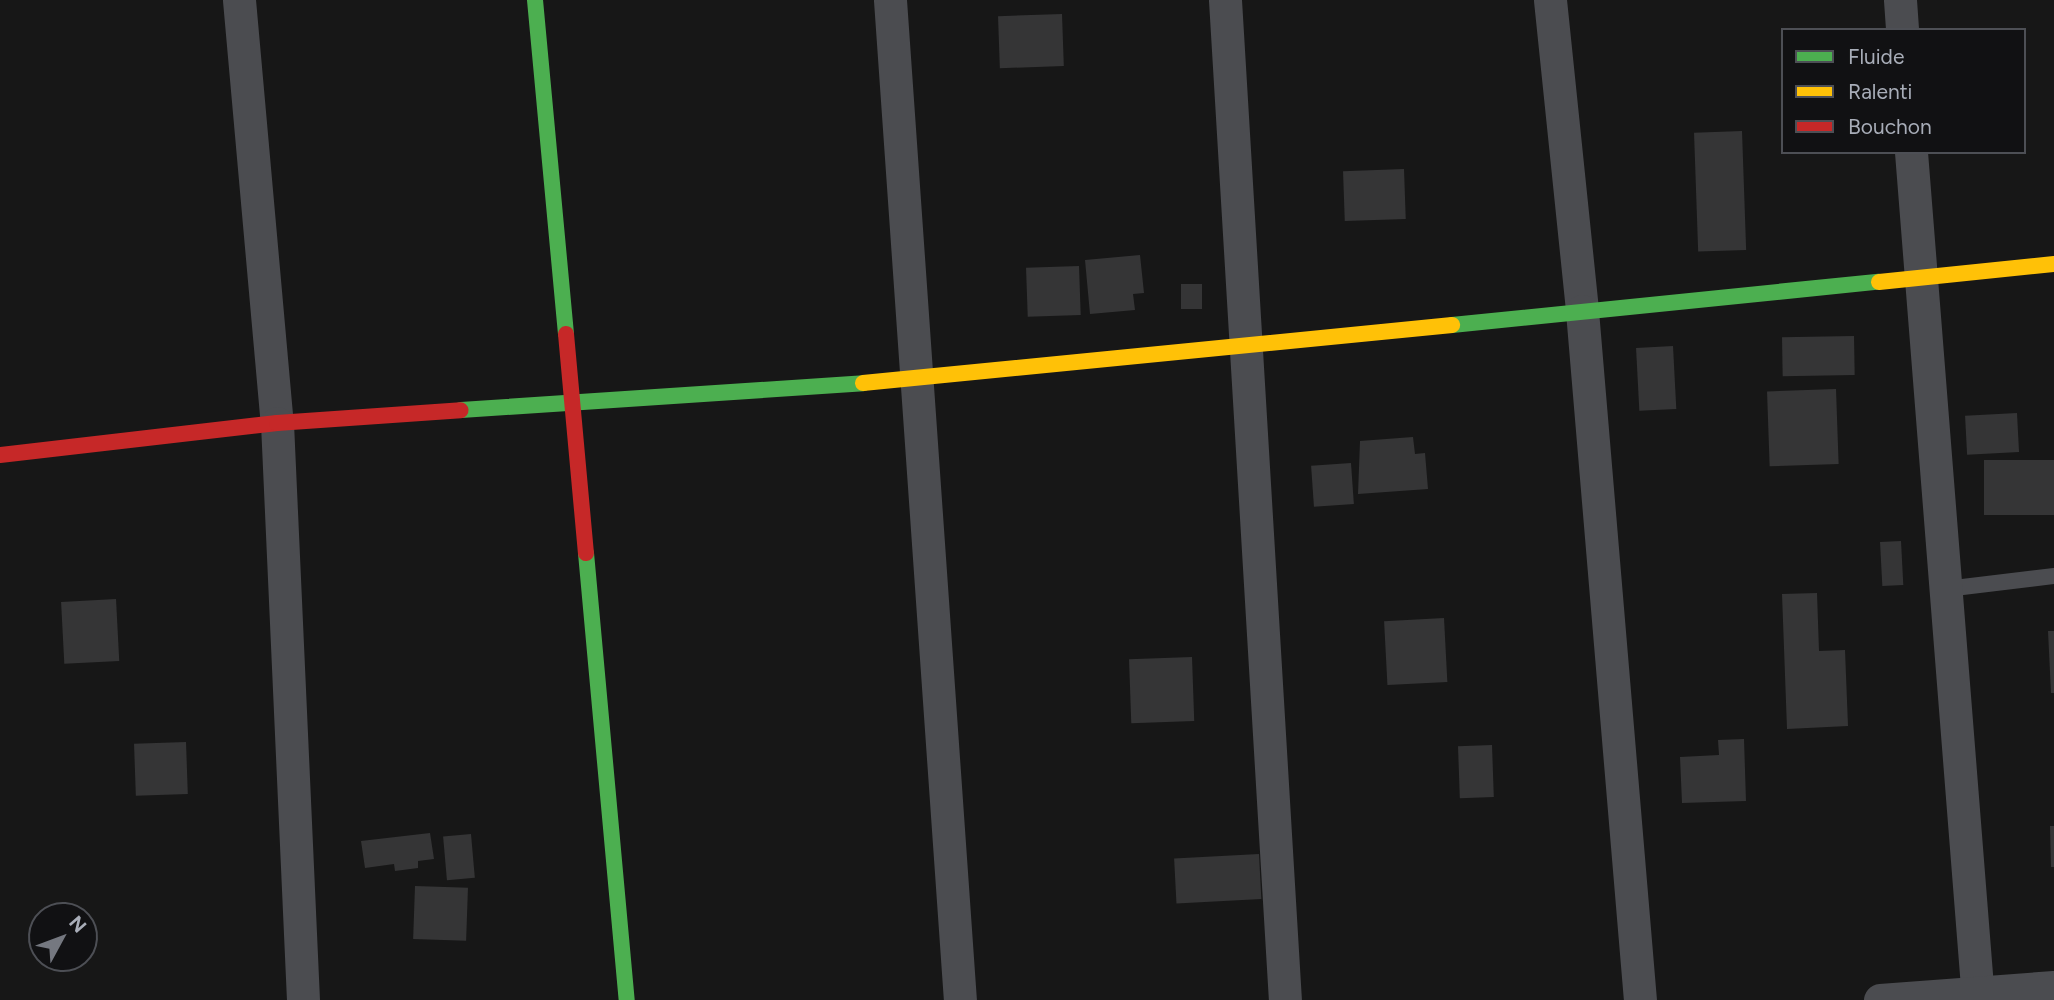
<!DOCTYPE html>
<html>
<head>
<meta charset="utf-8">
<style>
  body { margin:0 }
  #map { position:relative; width:2054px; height:1000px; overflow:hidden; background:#171717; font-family:Figtree,sans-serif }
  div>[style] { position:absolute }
  .building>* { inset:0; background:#353536; transform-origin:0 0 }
  .lane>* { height:16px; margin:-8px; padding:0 8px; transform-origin:8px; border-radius:8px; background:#4b4c50 }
  .street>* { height:33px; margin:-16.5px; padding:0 16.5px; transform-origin:16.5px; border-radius:16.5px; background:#4b4c50 }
  .fast>* { height:16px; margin:-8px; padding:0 8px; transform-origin:8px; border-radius:8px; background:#4caf50 }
  .slow>* { height:16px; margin:-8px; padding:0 8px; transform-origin:8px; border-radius:8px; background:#ffc107 }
  .jam>* { height:16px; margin:-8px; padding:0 8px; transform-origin:8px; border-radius:8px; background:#c62828 }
  span { translate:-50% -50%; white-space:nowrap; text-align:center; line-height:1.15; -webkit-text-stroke:7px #111113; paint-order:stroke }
  .legend { position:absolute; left:1781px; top:28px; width:245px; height:126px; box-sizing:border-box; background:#111113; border:2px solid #4d4f55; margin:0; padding:9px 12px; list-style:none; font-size:21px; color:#a8adb8 }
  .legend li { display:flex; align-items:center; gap:14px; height:35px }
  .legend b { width:35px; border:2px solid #4d4f55 }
  .north { position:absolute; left:28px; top:902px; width:70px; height:70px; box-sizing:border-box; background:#111113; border:2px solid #4d4f55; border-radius:50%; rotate:49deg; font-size:19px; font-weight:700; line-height:28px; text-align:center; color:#a8adb8 }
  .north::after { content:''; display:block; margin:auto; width:24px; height:32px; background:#757880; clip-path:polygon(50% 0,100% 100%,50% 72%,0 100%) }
</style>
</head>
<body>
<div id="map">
  <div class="building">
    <i style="left:1062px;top:14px;width:52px;height:64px;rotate:88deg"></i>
    <i style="left:1742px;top:131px;width:119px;height:48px;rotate:88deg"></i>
    <i style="left:1404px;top:169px;width:50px;height:61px;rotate:88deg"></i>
    <i style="clip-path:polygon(1140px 255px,1144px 293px,1133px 294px,1135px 310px,1090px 314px,1085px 260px)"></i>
    <i style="left:1079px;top:266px;width:49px;height:53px;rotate:88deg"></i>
    <i style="left:1181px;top:284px;width:21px;height:25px"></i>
    <i style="left:1854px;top:336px;width:39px;height:72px;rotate:89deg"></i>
    <i style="left:1673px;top:346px;width:63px;height:37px;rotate:87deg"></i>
    <i style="left:1836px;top:389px;width:75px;height:69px;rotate:88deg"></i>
    <i style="left:2017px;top:413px;width:39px;height:52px;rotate:87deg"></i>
    <i style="clip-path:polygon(1413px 437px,1415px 454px,1425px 453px,1428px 489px,1358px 494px,1360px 441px)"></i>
    <i style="left:2054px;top:460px;width:55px;height:70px;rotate:90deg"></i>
    <i style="left:1351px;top:463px;width:41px;height:40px;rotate:86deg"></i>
    <i style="left:1901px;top:541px;width:44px;height:21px;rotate:87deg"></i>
    <i style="clip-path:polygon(1817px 593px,1819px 651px,1845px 650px,1848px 726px,1787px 729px,1782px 594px)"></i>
    <i style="left:116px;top:599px;width:62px;height:55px;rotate:87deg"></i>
    <i style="left:1444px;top:618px;width:64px;height:60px;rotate:87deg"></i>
    <i style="clip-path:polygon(2048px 631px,2054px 631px,2054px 693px,2051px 693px)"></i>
    <i style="left:1192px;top:657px;width:64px;height:63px;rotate:88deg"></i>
    <i style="clip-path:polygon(1744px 739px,1746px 801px,1682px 803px,1680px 757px,1719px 755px,1718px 740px)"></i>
    <i style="left:186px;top:742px;width:52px;height:52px;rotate:88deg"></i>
    <i style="left:1492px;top:745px;width:52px;height:34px;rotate:88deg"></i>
    <i style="clip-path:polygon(2050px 826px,2054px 826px,2054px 867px,2051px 867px)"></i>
    <i style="clip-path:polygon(430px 833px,434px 859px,418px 861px,418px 868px,395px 871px,394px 864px,365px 868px,361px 841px)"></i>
    <i style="left:471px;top:834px;width:44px;height:28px;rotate:85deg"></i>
    <i style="left:1259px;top:854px;width:45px;height:85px;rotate:87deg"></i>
    <i style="left:415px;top:886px;width:53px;height:53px;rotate:2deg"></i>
  </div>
  <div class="lane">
    <i style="left:1946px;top:589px;width:109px;rotate:-6.9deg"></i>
  </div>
  <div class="street">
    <i style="left:239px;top:0;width:425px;rotate:84.9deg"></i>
    <i style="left:277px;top:423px;width:578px;rotate:87.42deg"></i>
    <i style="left:890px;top:0;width:1002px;rotate:86deg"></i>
    <i style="left:1225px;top:0;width:1002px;rotate:86.57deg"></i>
    <i style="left:1550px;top:0;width:313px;rotate:84.1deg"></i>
    <i style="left:1582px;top:311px;width:691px;rotate:85.19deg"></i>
    <i style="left:1900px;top:0;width:30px;rotate:86deg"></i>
    <i style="left:1911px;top:152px;width:851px;rotate:85.48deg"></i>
    <i style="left:1880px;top:1000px;width:174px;rotate:-4.3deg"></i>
  </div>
  <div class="fast">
    <i style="left:535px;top:0;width:335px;rotate:84.7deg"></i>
    <i style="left:1452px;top:325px;width:429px;rotate:-5.8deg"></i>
    <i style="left:461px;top:410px;width:403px;rotate:-3.8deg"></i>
    <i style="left:586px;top:553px;width:449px;rotate:84.8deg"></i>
  </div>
  <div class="slow">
    <i style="left:1879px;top:282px;width:176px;rotate:-5.9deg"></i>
    <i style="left:863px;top:383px;width:592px;rotate:-5.62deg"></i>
  </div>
  <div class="jam">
    <i style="left:566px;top:334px;width:220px;rotate:84.8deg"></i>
    <i style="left:0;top:455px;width:279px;rotate:-6.6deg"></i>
    <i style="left:277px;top:423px;width:184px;rotate:-4deg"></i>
  </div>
  <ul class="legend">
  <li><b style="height:9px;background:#4caf50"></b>Fluide</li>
  <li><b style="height:9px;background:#ffc107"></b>Ralenti</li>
  <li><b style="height:9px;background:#c62828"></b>Bouchon</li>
  </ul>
  <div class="north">N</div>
</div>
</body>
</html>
